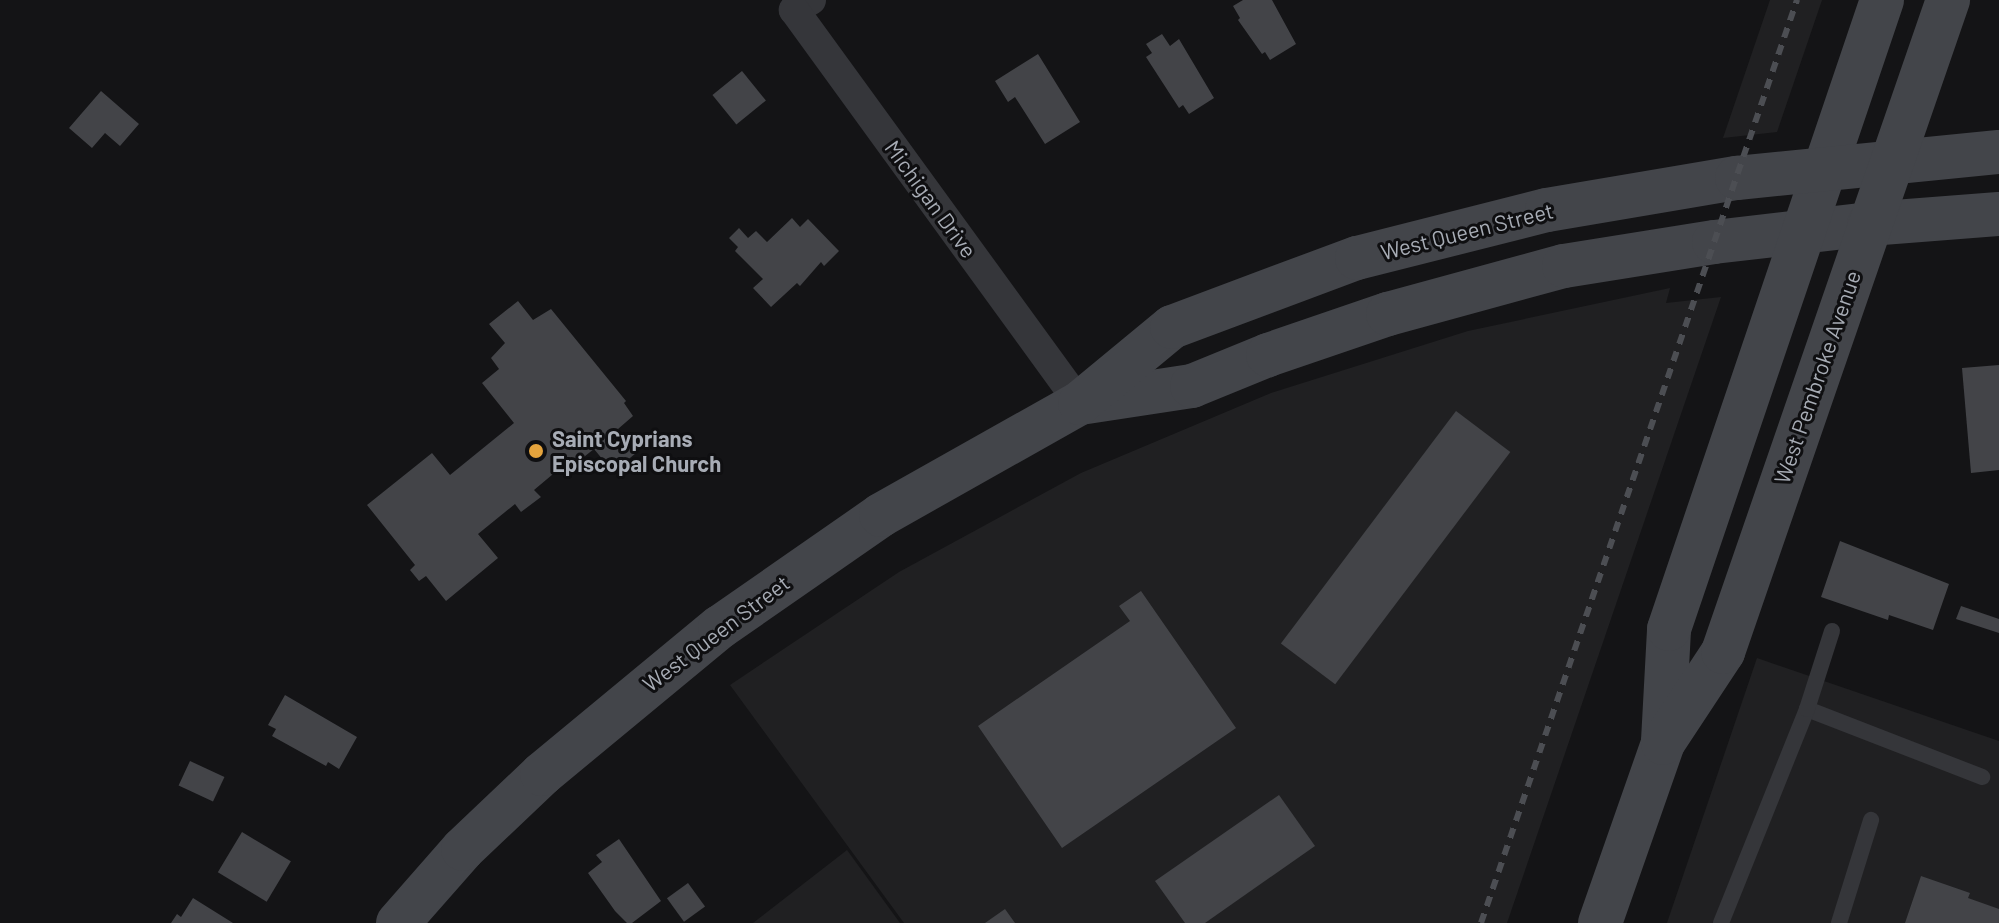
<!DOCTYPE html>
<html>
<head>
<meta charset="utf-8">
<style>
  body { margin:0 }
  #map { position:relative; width:1999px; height:923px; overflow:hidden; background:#141416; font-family:Barlow,sans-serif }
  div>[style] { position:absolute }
  .built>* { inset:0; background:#202022 }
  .building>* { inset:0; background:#434448; transform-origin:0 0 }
  .lane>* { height:16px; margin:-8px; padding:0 8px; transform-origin:8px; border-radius:8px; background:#35363a }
  .street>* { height:30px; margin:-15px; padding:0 15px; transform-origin:15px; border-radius:15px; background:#35363a }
  .secondary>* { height:44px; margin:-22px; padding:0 22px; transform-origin:22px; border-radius:22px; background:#43454a }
  .rail>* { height:6px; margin-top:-3px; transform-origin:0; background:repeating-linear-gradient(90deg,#4c4e53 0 10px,transparent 0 18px) }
  .dots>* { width:22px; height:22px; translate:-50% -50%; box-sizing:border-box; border:4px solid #0f0f11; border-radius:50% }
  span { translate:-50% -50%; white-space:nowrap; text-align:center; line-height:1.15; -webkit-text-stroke:6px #0f0f11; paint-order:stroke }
  .street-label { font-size:22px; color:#a7acb5 }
  .poi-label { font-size:22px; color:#a7acb5; font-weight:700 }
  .left { translate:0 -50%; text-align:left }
</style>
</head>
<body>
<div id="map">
  <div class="built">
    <i style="clip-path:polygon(1770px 0,1822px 0,1777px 132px,1723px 138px)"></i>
    <i style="clip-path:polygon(1670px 288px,1666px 303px,1721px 297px,1507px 923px,904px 923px,730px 685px,899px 572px,1081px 473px,1271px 393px,1468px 331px)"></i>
    <i style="clip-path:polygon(1757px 658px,1999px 741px,1999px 923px,1667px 923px)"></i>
    <i style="clip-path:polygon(847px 850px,900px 923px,753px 923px)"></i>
  </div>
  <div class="building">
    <i style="clip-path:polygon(1243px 0,1272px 0,1296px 44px,1270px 60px,1265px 52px,1262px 54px,1238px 20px,1240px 18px,1233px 6px)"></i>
    <i style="clip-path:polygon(1162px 34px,1170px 46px,1179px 39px,1214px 98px,1189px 114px,1183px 105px,1179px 108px,1146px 57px,1152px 53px,1146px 44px)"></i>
    <i style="clip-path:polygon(1038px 54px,1080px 122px,1045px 144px,1015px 97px,1008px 102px,995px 81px)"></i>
    <i style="left:742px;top:71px;width:38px;height:38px;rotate:51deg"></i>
    <i style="clip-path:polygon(101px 91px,139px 124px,120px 146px,105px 133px,92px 148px,69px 128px)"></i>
    <i style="clip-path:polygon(792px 218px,800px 227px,808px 219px,839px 251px,824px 266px,821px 262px,800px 286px,797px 283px,771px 307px,753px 288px,763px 279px,735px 251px,738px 247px,729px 238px,739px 228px,748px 238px,756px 231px,767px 242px)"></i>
    <i style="clip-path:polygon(518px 301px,533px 320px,551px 309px,626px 401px,624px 403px,633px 416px,618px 429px,636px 453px,613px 472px,594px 449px,575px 464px,571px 459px,534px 490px,541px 497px,521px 512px,515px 504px,478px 534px,498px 558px,446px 601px,426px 576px,419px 581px,410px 570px,415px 565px,367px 505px,432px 453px,450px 475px,514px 423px,482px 383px,499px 369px,491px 358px,505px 343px,489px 324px)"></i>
    <i style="clip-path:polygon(1999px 365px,1999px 470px,1971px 473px,1962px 368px)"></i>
    <i style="left:1456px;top:411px;width:68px;height:291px;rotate:37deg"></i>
    <i style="clip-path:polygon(1840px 541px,1949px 584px,1933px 630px,1889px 615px,1888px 620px,1821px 597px)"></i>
    <i style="clip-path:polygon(1141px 591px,1236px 728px,1062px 848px,978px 726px,1130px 621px,1119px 606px)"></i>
    <i style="clip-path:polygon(1961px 606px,1999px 619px,1999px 633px,1956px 619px)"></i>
    <i style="clip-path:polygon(285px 695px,357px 737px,339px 769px,328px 762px,326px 766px,272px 736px,276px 729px,268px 725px)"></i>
    <i style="left:190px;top:761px;width:38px;height:27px;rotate:25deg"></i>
    <i style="clip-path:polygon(1279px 795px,1315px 846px,1205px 923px,1185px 923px,1155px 881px)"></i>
    <i style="left:242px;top:832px;width:57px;height:47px;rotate:31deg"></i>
    <i style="clip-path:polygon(619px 839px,661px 901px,632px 923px,627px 923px,615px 911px,588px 873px,602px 862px,596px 855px)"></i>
    <i style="clip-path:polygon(1921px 876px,1970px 893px,1968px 898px,1999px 909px,1999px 923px,1905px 923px)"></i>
    <i style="left:688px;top:883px;width:29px;height:26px;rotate:54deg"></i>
    <i style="clip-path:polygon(193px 898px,233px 923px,171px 923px,177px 914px,181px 917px)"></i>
    <i style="clip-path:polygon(1005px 909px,1015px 923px,985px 923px)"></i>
  </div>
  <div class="lane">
    <i style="left:1807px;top:709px;width:188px;rotate:21.2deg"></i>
    <i style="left:1721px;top:923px;width:231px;rotate:-68.1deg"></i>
    <i style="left:1807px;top:709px;width:82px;rotate:-72.2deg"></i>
    <i style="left:1839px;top:923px;width:108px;rotate:-72.7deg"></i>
  </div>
  <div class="street">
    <i style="left:811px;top:0;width:20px;rotate:150deg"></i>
    <i style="left:794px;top:10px;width:486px;rotate:54deg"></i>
  </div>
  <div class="secondary">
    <i style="left:1080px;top:403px;width:113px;rotate:-8.6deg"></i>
    <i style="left:1192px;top:386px;width:82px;rotate:-22.2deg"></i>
    <i style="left:1268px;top:355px;width:127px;rotate:-18.9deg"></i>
    <i style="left:1388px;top:314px;width:182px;rotate:-15.3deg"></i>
    <i style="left:1564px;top:266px;width:152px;rotate:-9.1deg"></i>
    <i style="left:1714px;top:242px;width:156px;rotate:-6.6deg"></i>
    <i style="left:1869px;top:224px;width:130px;rotate:-4.4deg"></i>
    <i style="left:1663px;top:741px;width:112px;rotate:-86.9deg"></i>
    <i style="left:1669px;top:629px;width:664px;rotate:-71.29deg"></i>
    <i style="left:398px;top:923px;width:98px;rotate:-48.7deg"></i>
    <i style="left:463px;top:849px;width:109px;rotate:-43.5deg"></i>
    <i style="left:542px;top:774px;width:231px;rotate:-39.6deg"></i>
    <i style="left:720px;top:627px;width:196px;rotate:-34.8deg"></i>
    <i style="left:881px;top:515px;width:228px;rotate:-29.4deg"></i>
    <i style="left:1080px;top:403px;width:119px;rotate:-39.6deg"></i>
    <i style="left:1172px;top:327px;width:197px;rotate:-20.5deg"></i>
    <i style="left:1357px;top:258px;width:196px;rotate:-14.2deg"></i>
    <i style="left:1547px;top:210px;width:193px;rotate:-9.6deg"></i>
    <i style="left:1737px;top:178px;width:263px;rotate:-5.7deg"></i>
    <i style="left:1600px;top:923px;width:191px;rotate:-70.7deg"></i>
    <i style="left:1663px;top:743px;width:109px;rotate:-56.6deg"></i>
    <i style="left:1723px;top:652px;width:690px;rotate:-70.96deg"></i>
  </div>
  <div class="rail">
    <i style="left:1481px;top:923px;width:976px;rotate:-71.1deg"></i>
  </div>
  <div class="dots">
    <i style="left:536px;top:451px;background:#e5a43d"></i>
  </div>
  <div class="street-label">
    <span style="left:931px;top:199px;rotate:54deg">Michigan Drive</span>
    <span style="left:1467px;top:231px;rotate:-14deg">West Queen Street</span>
    <span style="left:1817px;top:377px;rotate:-71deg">West Pembroke Avenue</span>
    <span style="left:716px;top:633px;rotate:-37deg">West Queen Street</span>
  </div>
  <div class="poi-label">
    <span class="left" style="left:552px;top:451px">Saint Cyprians<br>Episcopal Church</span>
  </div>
</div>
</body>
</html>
